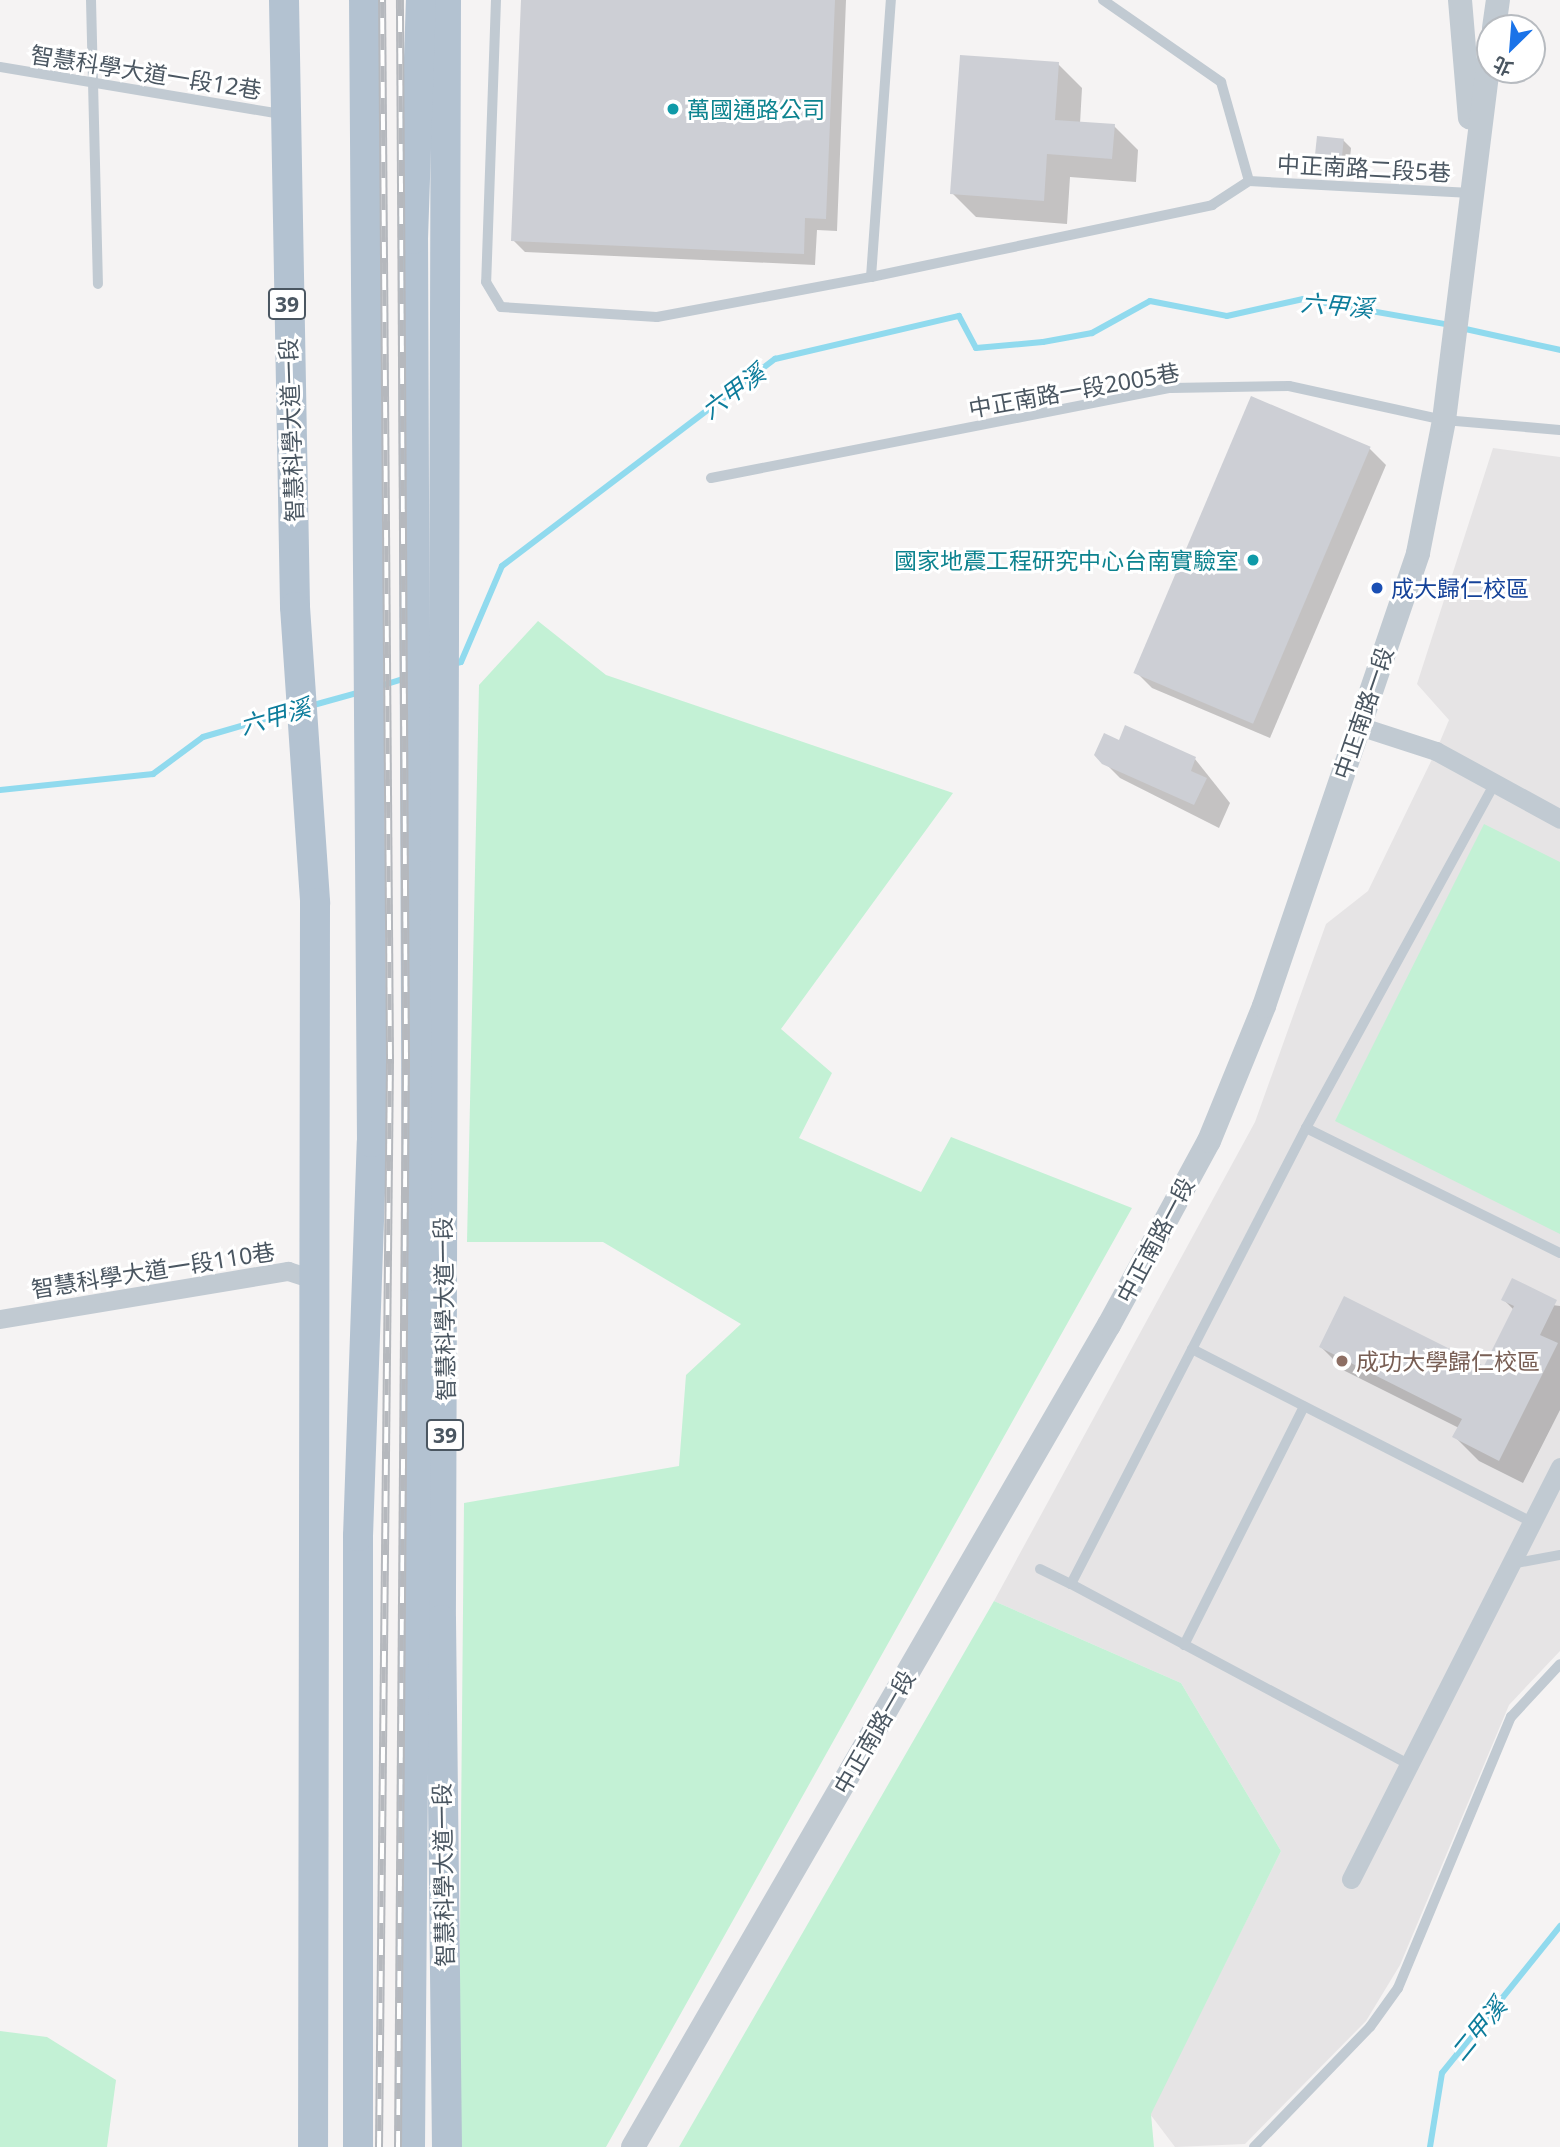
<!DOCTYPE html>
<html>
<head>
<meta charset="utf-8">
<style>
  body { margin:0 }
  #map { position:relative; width:1560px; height:2147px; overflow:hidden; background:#f5f3f3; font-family:"Noto Sans","Noto Sans TC",sans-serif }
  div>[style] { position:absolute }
  .education>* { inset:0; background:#e6e4e5 }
  .green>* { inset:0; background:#c3f1d5 }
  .shadow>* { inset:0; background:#0003 }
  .stream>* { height:6px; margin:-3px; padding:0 3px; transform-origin:3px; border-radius:3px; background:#90daee }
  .building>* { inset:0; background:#cdcfd5; transform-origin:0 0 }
  .service>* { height:10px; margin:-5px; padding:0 5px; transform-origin:5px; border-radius:5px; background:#c1cad2 }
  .minor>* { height:19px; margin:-9.5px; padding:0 9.5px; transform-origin:9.5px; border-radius:9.5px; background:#c1cad2 }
  .tertiary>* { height:24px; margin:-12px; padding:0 12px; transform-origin:12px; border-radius:12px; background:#c1cad2 }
  .primary>* { height:30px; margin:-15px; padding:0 15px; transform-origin:15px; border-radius:15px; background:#b3c2d1 }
  .rail>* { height:8px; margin-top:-4px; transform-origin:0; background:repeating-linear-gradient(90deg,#fff 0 16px,#b5b8bd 0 32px); box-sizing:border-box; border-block:2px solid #b5b8bd }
  .dots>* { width:19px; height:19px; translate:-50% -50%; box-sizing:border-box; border:4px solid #fff; border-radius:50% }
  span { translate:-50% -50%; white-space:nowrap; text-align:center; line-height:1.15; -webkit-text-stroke:6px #fff; paint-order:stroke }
  .shield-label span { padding:2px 5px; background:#fff; border:2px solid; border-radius:5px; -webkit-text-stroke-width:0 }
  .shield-label { font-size:21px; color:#4a5661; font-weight:700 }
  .street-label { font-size:23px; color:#4a5661 }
  .culture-label { font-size:23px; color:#0d838f }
  .left { translate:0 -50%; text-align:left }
  .right { translate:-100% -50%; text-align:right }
  .transit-label { font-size:23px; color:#164399 }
  .education-label { font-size:23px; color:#785e54 }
  .water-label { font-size:24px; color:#0c7c9b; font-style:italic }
  .north { position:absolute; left:1476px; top:14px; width:70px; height:70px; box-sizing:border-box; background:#fff; border:2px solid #b7bbc0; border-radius:50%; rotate:205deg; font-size:19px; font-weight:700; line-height:28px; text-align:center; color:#4a5661 }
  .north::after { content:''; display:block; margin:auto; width:24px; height:32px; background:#1a73e8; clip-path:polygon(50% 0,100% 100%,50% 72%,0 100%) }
</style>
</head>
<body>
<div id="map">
  <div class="education">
    <i style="clip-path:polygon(1493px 448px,1560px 457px,1560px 1651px,1509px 1705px,1400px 1965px,1366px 2021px,1245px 2144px,1175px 2147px,1150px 2114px,1281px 1851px,1181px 1683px,994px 1601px,1255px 1122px,1326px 924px,1368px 891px,1436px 751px,1449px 720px,1417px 684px)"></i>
  </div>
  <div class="green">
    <i style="clip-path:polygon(538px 621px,606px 675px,953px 793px,781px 1029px,832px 1073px,799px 1138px,921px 1192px,951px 1137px,1132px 1208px,606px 2147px,458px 2147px,464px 1503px,679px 1466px,686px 1375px,741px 1324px,603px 1242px,467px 1242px,479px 685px)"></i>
    <i style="clip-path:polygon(1484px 824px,1560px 862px,1560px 1234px,1335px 1121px)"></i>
    <i style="clip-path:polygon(994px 1601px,1181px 1683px,1281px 1851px,1151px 2114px,1154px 2147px,679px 2147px)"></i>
    <i style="clip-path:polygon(0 2031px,47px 2037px,116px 2080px,107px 2147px,0 2147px)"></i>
  </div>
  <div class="shadow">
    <i style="clip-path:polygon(522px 0,846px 0,837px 231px,817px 230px,815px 265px,525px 252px,513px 240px)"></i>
    <i style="clip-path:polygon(1058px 64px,1082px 88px,1080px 124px,1114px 126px,1138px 150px,1136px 182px,1070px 177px,1067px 224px,976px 217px,952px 193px)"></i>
    <i style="clip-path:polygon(1343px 140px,1351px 148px,1348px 177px,1323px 175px,1316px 167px)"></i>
    <i style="clip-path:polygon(1252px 399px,1370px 449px,1386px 465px,1270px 738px,1152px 688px,1136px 672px)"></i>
    <i style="clip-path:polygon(1096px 754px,1195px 759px,1230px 803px,1219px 828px,1120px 778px)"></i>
    <i style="clip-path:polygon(1503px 1299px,1560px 1306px,1560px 1410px,1523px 1483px,1479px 1461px,1455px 1437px,1459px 1428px,1345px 1371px,1321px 1347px,1485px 1368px,1514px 1310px)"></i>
  </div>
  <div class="stream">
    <i style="left:1461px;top:328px;width:101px;rotate:12.5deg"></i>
    <i style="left:451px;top:665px;width:10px;rotate:-17deg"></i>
    <i style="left:461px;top:662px;width:104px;rotate:-66.9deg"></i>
    <i style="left:502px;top:566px;width:343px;rotate:-37.2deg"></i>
    <i style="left:775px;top:359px;width:189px;rotate:-13.2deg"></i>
    <i style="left:959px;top:316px;width:36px;rotate:62deg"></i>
    <i style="left:976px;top:348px;width:67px;rotate:-5.1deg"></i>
    <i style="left:1043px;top:342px;width:50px;rotate:-10.4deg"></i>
    <i style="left:1092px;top:333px;width:66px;rotate:-28.9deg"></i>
    <i style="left:1150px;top:301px;width:78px;rotate:11deg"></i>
    <i style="left:1227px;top:316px;width:78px;rotate:-12.6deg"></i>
    <i style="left:1303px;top:299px;width:149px;rotate:10deg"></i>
    <i style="left:377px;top:687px;width:31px;rotate:-17deg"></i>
    <i style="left:310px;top:706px;width:52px;rotate:-15.6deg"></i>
    <i style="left:0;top:790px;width:154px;rotate:-6deg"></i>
    <i style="left:153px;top:774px;width:62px;rotate:-36.5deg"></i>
    <i style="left:203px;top:737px;width:93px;rotate:-16.3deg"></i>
    <i style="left:1430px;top:2147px;width:75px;rotate:-80.8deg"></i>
    <i style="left:1442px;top:2073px;width:189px;rotate:-51.2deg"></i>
  </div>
  <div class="building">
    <i style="clip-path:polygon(521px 0,835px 0,826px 219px,805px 218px,804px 254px,511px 241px)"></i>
    <i style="clip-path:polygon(960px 55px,1059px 62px,1055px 120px,1115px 124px,1112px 159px,1047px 154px,1044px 201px,950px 194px)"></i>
    <i style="left:1317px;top:136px;width:27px;height:32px;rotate:6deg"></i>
    <i style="left:1251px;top:396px;width:130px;height:301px;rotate:23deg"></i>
    <i style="clip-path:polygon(1125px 725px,1196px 757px,1191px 771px,1207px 778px,1194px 805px,1102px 764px,1094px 755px,1104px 733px,1119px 740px)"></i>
    <i style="clip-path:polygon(1512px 1278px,1557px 1300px,1540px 1335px,1558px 1343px,1499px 1461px,1452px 1437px,1462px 1419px,1319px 1347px,1344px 1296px,1484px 1366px,1514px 1306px,1501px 1300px)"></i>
  </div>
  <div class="service">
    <i style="left:91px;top:0;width:284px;rotate:88.6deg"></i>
    <i style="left:496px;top:0;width:282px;rotate:92deg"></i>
    <i style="left:486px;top:282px;width:29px;rotate:59deg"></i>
    <i style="left:501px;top:307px;width:156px;rotate:3.7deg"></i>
    <i style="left:657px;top:317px;width:218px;rotate:-10.6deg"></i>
    <i style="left:871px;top:277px;width:278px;rotate:-85.9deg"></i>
    <i style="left:1103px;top:0;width:144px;rotate:34.8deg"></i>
    <i style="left:1221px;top:82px;width:103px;rotate:74.2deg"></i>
    <i style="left:1249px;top:181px;width:222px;rotate:3.1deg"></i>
    <i style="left:0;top:67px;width:285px;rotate:9.5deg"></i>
    <i style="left:871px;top:277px;width:349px;rotate:-11.9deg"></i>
    <i style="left:1212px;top:205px;width:44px;rotate:-33deg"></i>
    <i style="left:711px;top:478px;width:469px;rotate:-11.1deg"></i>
    <i style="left:1171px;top:388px;width:118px;rotate:-1deg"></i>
    <i style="left:1289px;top:386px;width:159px;rotate:12.4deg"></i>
    <i style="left:1444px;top:420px;width:116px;rotate:4.9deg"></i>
    <i style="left:1306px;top:1128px;width:283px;rotate:26.2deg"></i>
    <i style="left:1192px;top:1349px;width:381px;rotate:27deg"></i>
    <i style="left:1511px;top:1564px;width:50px;rotate:-10.4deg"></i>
    <i style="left:1040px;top:1569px;width:34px;rotate:26deg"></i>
    <i style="left:1184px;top:1645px;width:267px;rotate:-63.3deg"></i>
    <i style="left:1410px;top:1765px;width:384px;rotate:-151.9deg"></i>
    <i style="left:1071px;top:1584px;width:513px;rotate:-62.74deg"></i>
    <i style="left:1306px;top:1128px;width:393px;rotate:-61.3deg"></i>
    <i style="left:1254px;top:2147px;width:167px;rotate:-46deg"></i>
    <i style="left:1370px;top:2027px;width:48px;rotate:-54.3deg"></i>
    <i style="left:1398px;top:1988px;width:294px;rotate:-67.4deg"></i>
    <i style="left:1511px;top:1717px;width:72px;rotate:-47.2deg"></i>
  </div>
  <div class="minor">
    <i style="left:1359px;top:726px;width:81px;rotate:18deg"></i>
    <i style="left:1436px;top:751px;width:141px;rotate:28.7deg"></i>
    <i style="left:0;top:1319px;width:292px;rotate:-9.5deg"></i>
    <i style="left:288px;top:1271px;width:26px;rotate:18deg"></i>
    <i style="left:1351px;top:1879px;width:462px;rotate:-63.1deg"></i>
  </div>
  <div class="tertiary">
    <i style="left:1460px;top:0;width:118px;rotate:85.2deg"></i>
    <i style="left:1494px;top:28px;width:28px;rotate:-82deg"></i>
    <i style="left:633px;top:2147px;width:950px;rotate:-59.93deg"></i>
    <i style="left:1109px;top:1325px;width:209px;rotate:-61.5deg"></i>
    <i style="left:1209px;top:1141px;width:146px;rotate:-67.8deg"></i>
    <i style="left:1264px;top:1006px;width:478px;rotate:-71.2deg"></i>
    <i style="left:1418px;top:553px;width:136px;rotate:-78.9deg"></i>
    <i style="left:1444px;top:420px;width:371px;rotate:-82.9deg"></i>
  </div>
  <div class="primary">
    <i style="left:284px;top:0;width:607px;rotate:88.96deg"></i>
    <i style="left:295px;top:607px;width:297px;rotate:86.1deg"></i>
    <i style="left:315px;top:903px;width:1244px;rotate:90.09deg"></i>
    <i style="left:446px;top:0;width:1620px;rotate:90.18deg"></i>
    <i style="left:441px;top:1620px;width:527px;rotate:89.35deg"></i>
    <i style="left:358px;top:2147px;width:611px;rotate:-90deg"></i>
    <i style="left:358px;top:1536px;width:394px;rotate:-88deg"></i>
    <i style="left:372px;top:1142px;width:1142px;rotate:-90.4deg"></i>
    <i style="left:410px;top:2147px;width:871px;rotate:-89.54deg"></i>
    <i style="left:417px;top:1276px;width:1037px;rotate:-90.22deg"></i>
    <i style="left:413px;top:239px;width:239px;rotate:-88.1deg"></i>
  </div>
  <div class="rail">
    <i style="left:379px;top:2147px;width:1089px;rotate:-89.42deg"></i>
    <i style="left:390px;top:1058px;width:1058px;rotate:-90.43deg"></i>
    <i style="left:398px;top:2147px;width:1091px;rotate:-89.58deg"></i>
    <i style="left:406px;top:1056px;width:1056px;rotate:-90.33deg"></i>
  </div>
  <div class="dots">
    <i style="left:673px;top:109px;background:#0f9aa8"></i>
    <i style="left:1253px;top:560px;background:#0f9aa8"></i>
    <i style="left:1377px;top:588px;background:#1a4fb4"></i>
    <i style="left:1342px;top:1361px;background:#8d6e63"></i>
  </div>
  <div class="shield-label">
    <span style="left:287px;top:304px">39</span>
    <span style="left:445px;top:1435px">39</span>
  </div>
  <div class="street-label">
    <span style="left:146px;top:72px;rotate:9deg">智慧科學大道一段12巷</span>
    <span style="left:1364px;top:168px;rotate:3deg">中正南路二段5巷</span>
    <span style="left:1074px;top:390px;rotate:-10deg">中正南路一段2005巷</span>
    <span style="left:291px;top:430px;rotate:-92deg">智慧科學大道一段</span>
    <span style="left:1363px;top:713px;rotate:-71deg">中正南路一段</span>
    <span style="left:1155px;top:1240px;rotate:-62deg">中正南路一段</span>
    <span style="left:153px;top:1270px;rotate:-9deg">智慧科學大道一段110巷</span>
    <span style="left:444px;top:1309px;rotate:-91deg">智慧科學大道一段</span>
    <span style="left:874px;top:1732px;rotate:-60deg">中正南路一段</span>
    <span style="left:443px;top:1875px;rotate:-91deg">智慧科學大道一段</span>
  </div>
  <div class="culture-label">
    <span class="left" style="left:687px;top:109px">萬國通路公司</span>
    <span class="right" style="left:1239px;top:560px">國家地震工程研究中心台南實驗室</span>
  </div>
  <div class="transit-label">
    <span class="left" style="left:1391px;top:588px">成大歸仁校區</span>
  </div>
  <div class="education-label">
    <span class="left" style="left:1356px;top:1361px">成功大學歸仁校區</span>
  </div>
  <div class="water-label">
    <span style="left:1337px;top:305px;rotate:5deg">六甲溪</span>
    <span style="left:733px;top:391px;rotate:-37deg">六甲溪</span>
    <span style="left:275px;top:716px;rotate:-16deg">六甲溪</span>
    <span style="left:1478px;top:2029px;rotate:-51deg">二甲溪</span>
  </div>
  <div class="north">北</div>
</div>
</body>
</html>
